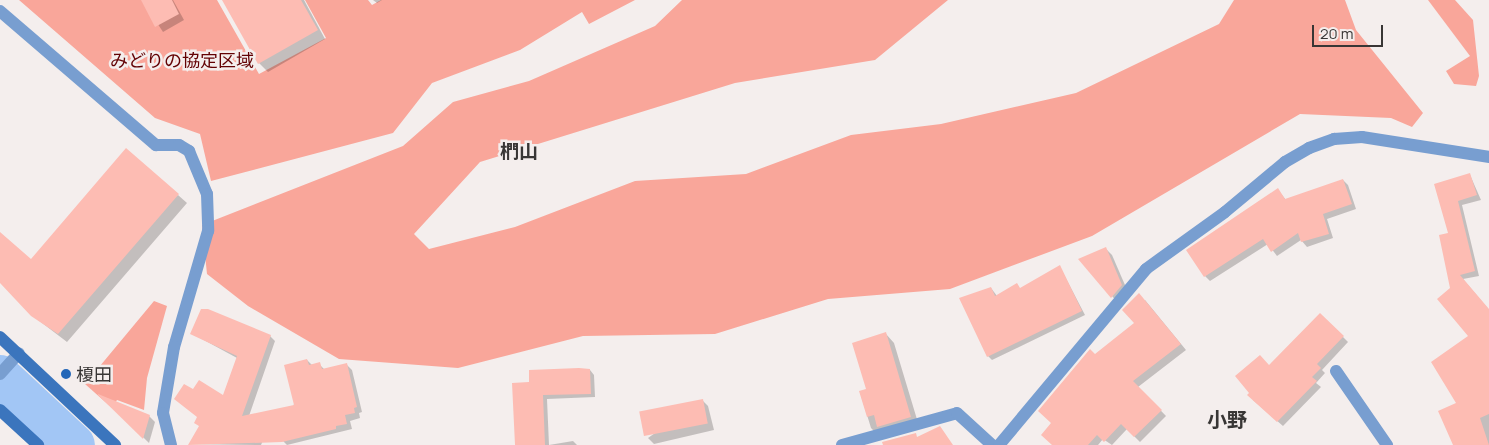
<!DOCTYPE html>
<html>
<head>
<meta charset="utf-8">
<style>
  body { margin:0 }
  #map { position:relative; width:1489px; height:445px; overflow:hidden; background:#f4eeed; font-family:Manrope,"Noto Sans JP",sans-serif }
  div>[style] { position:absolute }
  .green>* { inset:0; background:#f9a69a }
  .shadow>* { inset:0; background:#0003 }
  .river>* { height:42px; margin:-21px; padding:0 21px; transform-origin:21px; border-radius:21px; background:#a2c6f5 }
  .building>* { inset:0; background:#fdbcb3; transform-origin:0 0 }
  .street>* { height:12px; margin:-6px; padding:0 6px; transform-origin:6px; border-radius:6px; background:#789ed0 }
  .secondary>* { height:12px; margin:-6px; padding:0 6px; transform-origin:6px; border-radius:6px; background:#3b75bd }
  .dots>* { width:14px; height:14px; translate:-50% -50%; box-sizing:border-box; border:2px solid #f4eeed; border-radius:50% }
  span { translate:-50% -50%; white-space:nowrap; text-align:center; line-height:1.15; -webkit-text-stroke:5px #f4eeed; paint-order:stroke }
  .park-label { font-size:18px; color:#630204 }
  .poi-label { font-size:18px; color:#383635 }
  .left { translate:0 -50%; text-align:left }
  .neighbourhood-label { font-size:19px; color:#383635; font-weight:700 }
  .quarter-label { font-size:20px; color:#383635; font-weight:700 }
  .scale { position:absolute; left:1312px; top:25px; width:71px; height:22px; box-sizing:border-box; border:2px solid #383635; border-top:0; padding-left:6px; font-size:15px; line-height:18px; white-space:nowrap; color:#383635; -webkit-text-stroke:4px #f4eeed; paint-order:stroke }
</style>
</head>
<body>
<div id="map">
  <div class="green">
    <i style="clip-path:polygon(19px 0,217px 0,259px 74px,326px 38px,305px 0,368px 0,372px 5px,381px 0,635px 0,589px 24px,582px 12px,520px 50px,432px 83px,393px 133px,211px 181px,200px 134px,155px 118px)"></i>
    <i style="clip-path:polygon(682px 0,948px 0,875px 60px,735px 83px,480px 162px,414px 234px,429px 249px,515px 227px,635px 181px,746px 174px,851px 135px,941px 124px,1076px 93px,1219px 24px,1234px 0,1345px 0,1356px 30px,1423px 113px,1412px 127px,1391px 118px,1300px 114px,1092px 236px,950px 289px,828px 299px,715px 334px,583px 336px,458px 368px,339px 359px,248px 306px,207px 274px,202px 225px,403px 146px,453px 102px,529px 81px,655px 26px)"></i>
    <i style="clip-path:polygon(1428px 0,1455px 0,1473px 20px,1479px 76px,1476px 86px,1454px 84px,1446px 71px,1470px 56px)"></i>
    <i style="clip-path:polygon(154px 301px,167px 306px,147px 378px,144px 410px,117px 400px,112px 408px,85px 384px)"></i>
  </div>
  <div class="shadow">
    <i style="clip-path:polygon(142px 0,173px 0,184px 20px,163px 32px)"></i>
    <i style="clip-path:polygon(224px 0,304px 0,325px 39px,268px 72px,259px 63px)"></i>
    <i style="clip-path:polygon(373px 0,382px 0,377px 3px)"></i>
    <i style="clip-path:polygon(1470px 175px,1481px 200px,1462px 205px,1479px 276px,1463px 279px,1489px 310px,1489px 445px,1454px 445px,1470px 336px,1451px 289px,1450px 234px,1435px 185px)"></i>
    <i style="clip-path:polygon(1343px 180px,1348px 185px,1356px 209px,1327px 219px,1333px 238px,1307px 247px,1301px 240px,1277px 256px,1268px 244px,1210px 281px,1205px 276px,1278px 190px,1286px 200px)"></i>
    <i style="clip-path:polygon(178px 195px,187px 203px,67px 342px,29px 313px,0 261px,0 234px,31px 261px)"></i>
    <i style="clip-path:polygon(1106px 249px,1112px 255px,1128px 292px,1118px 303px,1080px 259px)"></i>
    <i style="clip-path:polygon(1060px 267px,1085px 315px,992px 360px,988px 356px,991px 288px,997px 296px,1020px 289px)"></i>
    <i style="clip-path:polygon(1145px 300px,1186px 350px,1138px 387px,1166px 416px,1140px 442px,1127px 429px,1112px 445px,1103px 439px,1098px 445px,1052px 445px,1052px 423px,1095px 355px,1136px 323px)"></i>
    <i style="clip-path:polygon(1320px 314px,1348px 342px,1322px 370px,1325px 373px,1316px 383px,1321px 387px,1283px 426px,1253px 400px,1270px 367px)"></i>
    <i style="clip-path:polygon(191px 333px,270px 336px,275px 341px,249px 416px,274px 416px,261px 445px,190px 444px,200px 427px,193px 391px,223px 397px,237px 358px)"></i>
    <i style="clip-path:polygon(886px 334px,894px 343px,919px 426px,880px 437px,871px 428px,860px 392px,867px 390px)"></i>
    <i style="clip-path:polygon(307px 360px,312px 365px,319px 364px,325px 370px,346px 364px,352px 370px,362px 412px,359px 413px,360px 418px,350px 421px,352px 429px,287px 445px,283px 441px)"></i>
    <i style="clip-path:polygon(590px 370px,594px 375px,595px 397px,547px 399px,549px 445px,573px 441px,577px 445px,516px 445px,531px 383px)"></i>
    <i style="clip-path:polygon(103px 398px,149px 416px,155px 422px,149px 443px)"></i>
    <i style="clip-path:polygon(702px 400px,708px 406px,714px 430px,654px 444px,648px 438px)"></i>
  </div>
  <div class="river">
    <i style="left:0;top:376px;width:101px;rotate:43deg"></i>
  </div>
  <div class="building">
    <i style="clip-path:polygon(141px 0,172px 0,179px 14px,155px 27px)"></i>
    <i style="clip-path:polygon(222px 0,301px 0,318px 30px,258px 64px)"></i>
    <i style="clip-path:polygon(126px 148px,179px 194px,58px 334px,31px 316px,0 283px,0 232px,31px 259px)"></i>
    <i style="clip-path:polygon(1470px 173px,1477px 195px,1458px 201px,1475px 271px,1460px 275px,1489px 309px,1489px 414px,1480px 418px,1489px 445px,1453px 445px,1438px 411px,1456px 403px,1431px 362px,1468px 336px,1437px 299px,1450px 288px,1439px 235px,1448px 233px,1434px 184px)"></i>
    <i style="clip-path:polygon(1343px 179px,1352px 204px,1323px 214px,1329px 234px,1301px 242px,1298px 233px,1271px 252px,1263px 239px,1204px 277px,1186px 250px,1278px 188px,1285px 199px)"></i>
    <i style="clip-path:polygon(1106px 247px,1122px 285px,1111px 298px,1078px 259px)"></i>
    <i style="clip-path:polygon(1060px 265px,1082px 311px,987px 357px,959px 298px,991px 287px,995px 296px,1017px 283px,1020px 288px)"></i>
    <i style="clip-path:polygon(1139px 293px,1181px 344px,1133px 381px,1162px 410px,1134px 437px,1121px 424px,1104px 442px,1097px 435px,1088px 445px,1052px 445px,1041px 435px,1051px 423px,1038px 411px,1090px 349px,1095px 354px,1134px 323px,1122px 310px)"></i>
    <i style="clip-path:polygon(201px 309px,208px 309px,271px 335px,242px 416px,294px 405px,284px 365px,307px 359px,309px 365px,320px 362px,322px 369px,347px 363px,357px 407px,354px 408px,355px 413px,345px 415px,347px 424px,336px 426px,336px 429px,282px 442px,188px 445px,199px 426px,194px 423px,197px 417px,174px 399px,184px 384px,193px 389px,199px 380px,223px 395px,237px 356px,190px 334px)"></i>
    <i style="clip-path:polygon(1320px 313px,1344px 336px,1317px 364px,1321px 368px,1312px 377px,1317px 381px,1277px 422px,1247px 395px,1249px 393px,1235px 376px,1260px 355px,1269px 365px)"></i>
    <i style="clip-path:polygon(886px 332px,911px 417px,877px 427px,874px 415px,867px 417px,859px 391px,866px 389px,852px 343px)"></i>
    <i style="clip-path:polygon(579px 368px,590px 369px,591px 394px,543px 395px,545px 445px,515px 445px,512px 383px,529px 382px,529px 370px)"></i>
    <i style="clip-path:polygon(98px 394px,150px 415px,143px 439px,98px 395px)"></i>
    <i style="left:703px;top:399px;width:25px;height:65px;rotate:79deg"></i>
    <i style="clip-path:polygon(940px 426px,953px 445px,883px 445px,882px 442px,916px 433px,917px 437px)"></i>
  </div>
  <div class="street">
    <i style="left:0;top:11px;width:206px;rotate:40.7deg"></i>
    <i style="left:156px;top:145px;width:23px"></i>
    <i style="left:179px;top:145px;width:12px;rotate:31deg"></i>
    <i style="left:189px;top:151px;width:47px;rotate:67.3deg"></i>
    <i style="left:207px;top:194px;width:37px;rotate:88deg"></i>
    <i style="left:208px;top:231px;width:121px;rotate:106.3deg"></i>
    <i style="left:174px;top:347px;width:67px;rotate:99.5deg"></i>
    <i style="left:163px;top:413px;width:33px;rotate:76deg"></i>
    <i style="left:1336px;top:371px;width:90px;rotate:55.4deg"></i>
    <i style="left:0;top:374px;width:28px;rotate:-48deg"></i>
    <i style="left:842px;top:445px;width:119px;rotate:-15.5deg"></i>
    <i style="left:957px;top:413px;width:47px;rotate:42.4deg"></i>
    <i style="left:999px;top:445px;width:229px;rotate:-50.1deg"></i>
    <i style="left:1146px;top:269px;width:97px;rotate:-35.8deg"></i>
    <i style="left:1225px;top:212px;width:78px;rotate:-39.8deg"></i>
    <i style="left:1285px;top:162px;width:28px;rotate:-30deg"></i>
    <i style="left:1309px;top:148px;width:27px;rotate:-20deg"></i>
    <i style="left:1334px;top:139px;width:28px;rotate:-4deg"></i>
    <i style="left:1362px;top:137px;width:129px;rotate:8.9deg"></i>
  </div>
  <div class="secondary">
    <i style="left:0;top:337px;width:158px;rotate:43.2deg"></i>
    <i style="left:0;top:410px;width:52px;rotate:42.6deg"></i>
  </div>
  <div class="dots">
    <i style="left:66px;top:374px;background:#2467b8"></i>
  </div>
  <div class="park-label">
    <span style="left:182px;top:60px">みどりの協定区域</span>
  </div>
  <div class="poi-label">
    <span class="left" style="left:76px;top:374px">榎田</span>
  </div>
  <div class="neighbourhood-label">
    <span style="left:519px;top:152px">椚山</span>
  </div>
  <div class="quarter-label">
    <span style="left:1227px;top:419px">小野</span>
  </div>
  <div class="scale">20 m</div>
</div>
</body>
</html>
